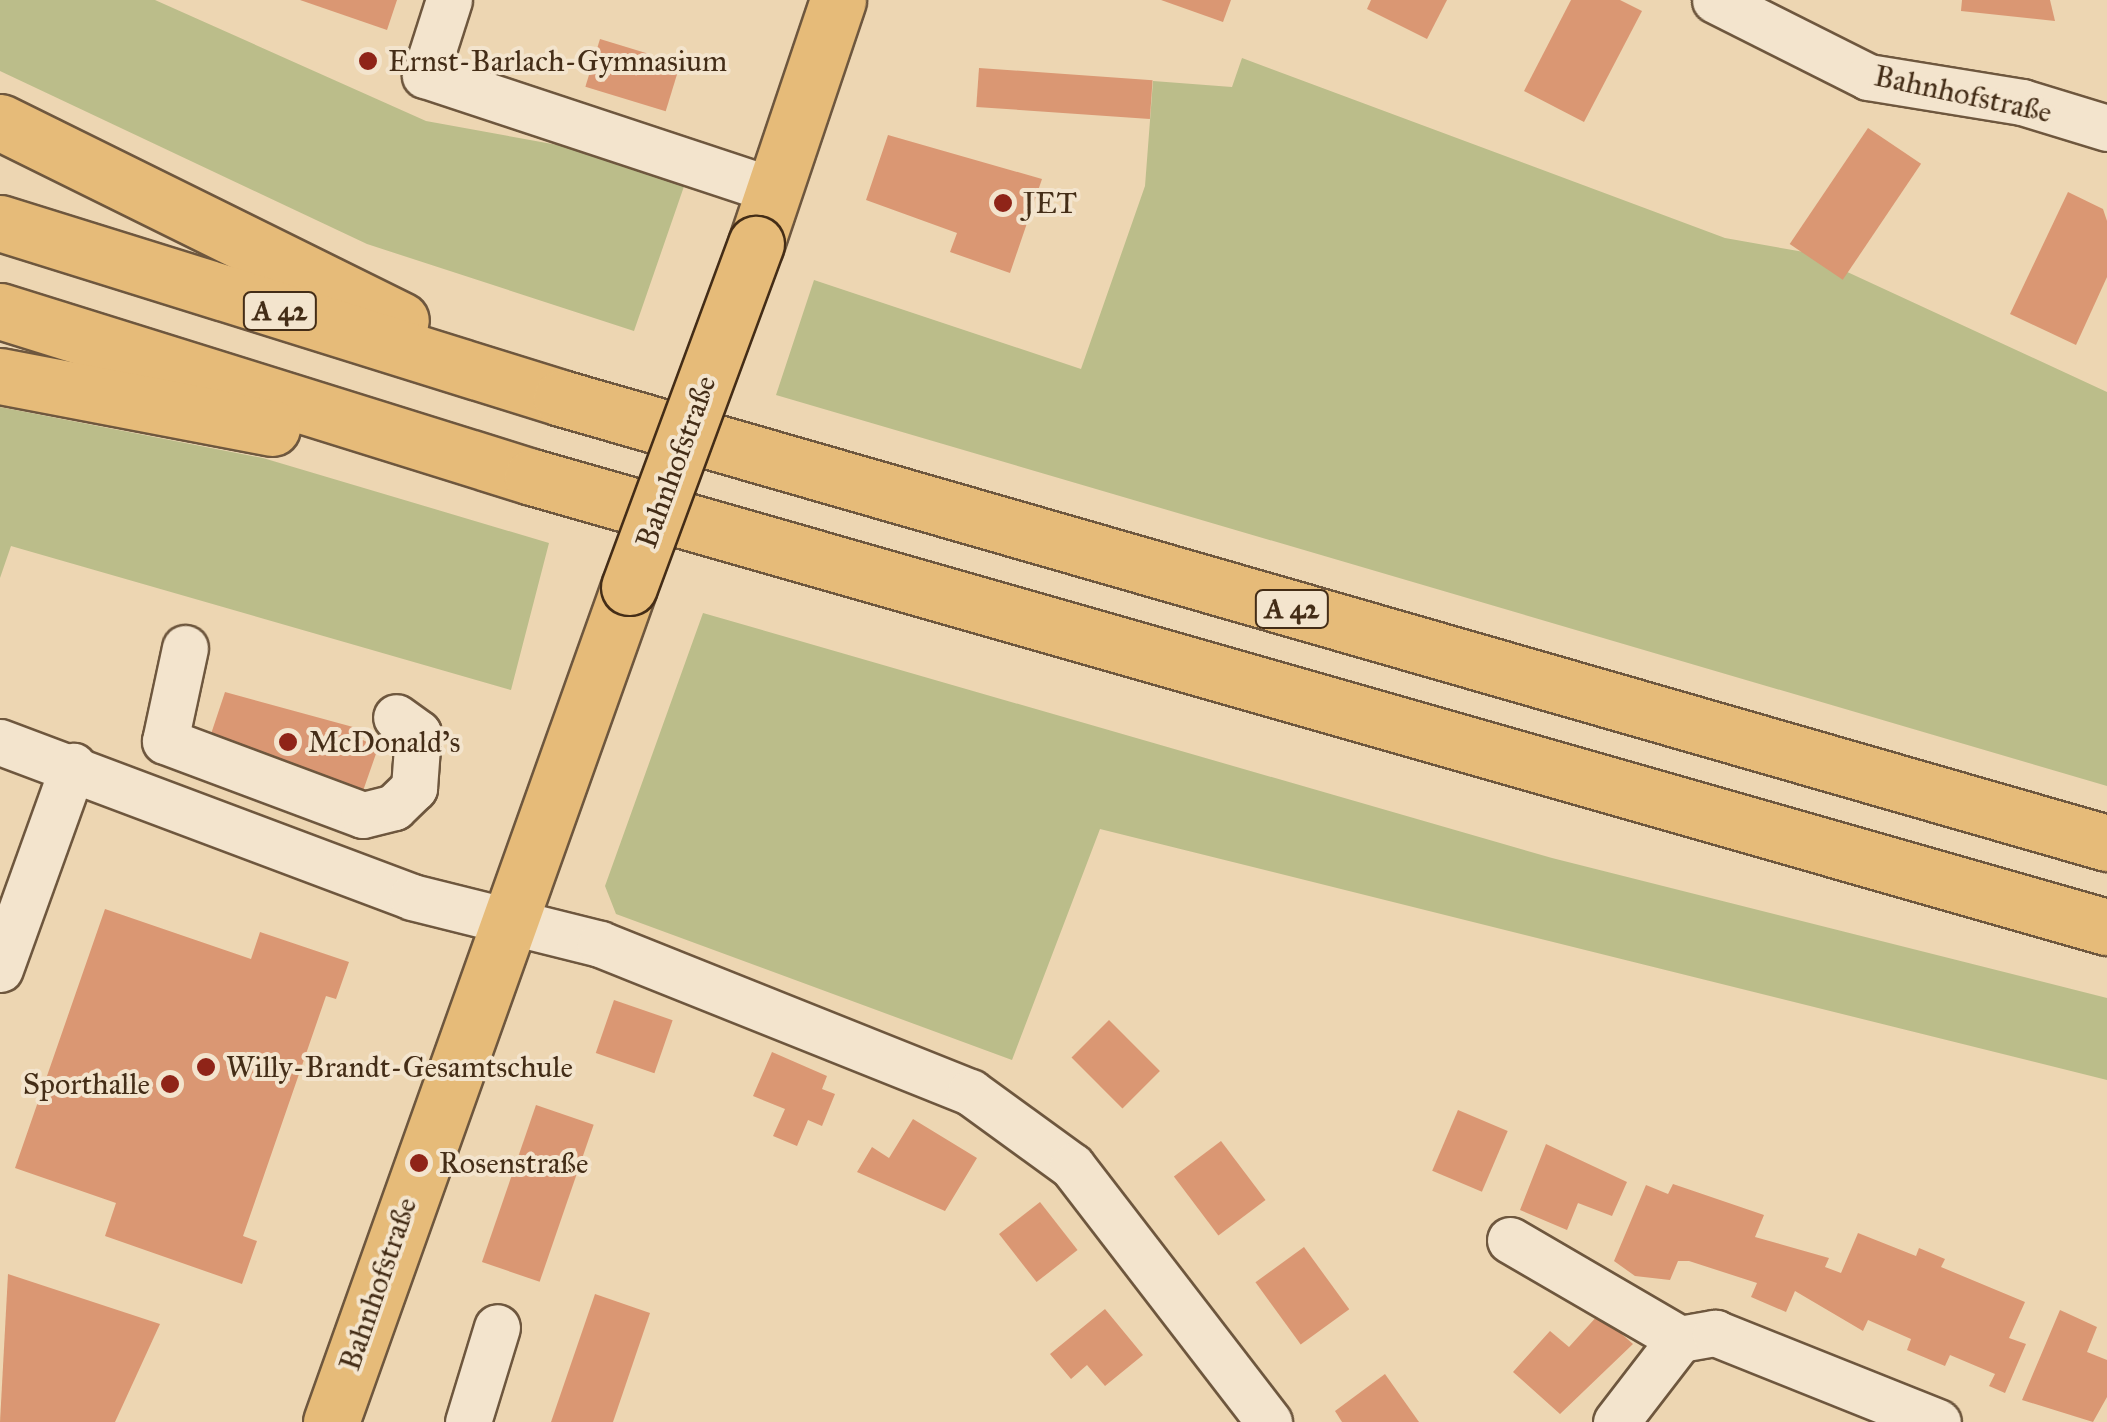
<!DOCTYPE html>
<html>
<head>
<meta charset="utf-8">
<style>
  body { margin:0 }
  #map { position:relative; width:2107px; height:1422px; overflow:hidden; background:#edd6b2; font-family:"IM FELL Great Primer",serif }
  div>[style] { position:absolute }
  .green>* { inset:0; background:#bbbd8a }
  .building>* { inset:0; background:#da9773; transform-origin:0 0 }
  .roads { filter:drop-shadow(2px 0 #6e573e) drop-shadow(-2px 0 #6e573e) drop-shadow(0 2px #6e573e) drop-shadow(0 -2px #6e573e) }
  .minor>* { height:45px; margin:-22.5px; padding:0 22.5px; transform-origin:22.5px; border-radius:22.5px; background:#f3e4cd }
  .major>* { height:55px; margin:-27.5px; padding:0 27.5px; transform-origin:27.5px; border-radius:27.5px; background:#e6bb79 }
  .highway>* { height:55px; margin:-27.5px; padding:0 27.5px; transform-origin:27.5px; border-radius:27.5px; background:#e6bb79 }
  .bridges { filter:drop-shadow(2px 0 #442d17) drop-shadow(-2px 0 #442d17) drop-shadow(0 2px #442d17) drop-shadow(0 -2px #442d17) }
  .major-bridge>* { height:55px; margin:-27.5px; padding:0 27.5px; transform-origin:27.5px; border-radius:27.5px; background:#e6bb79 }
  .dots>* { width:28px; height:28px; translate:-50% -50%; box-sizing:border-box; border:5px solid #f3e4cd; border-radius:50% }
  span { translate:-50% -50%; white-space:nowrap; text-align:center; line-height:1.15; -webkit-text-stroke:8px #f3e4cd; paint-order:stroke }
  .shield-label span { padding:2px 8px; background:#f3e4cd; border:2px solid; border-radius:8px; -webkit-text-stroke-width:0 }
  .shield-label { font-size:28px; color:#442d17; font-weight:700 }
  .poi-label { font-size:30px; color:#442d17 }
  .left { translate:0 -50%; text-align:left }
  .right { translate:-100% -50%; text-align:right }
  .street-label { font-size:30px; color:#442d17 }
</style>
</head>
<body>
<div id="map">
  <div class="green">
    <i style="clip-path:polygon(0 0,155px 0,426px 121px,690px 169px,634px 331px,367px 244px,0 71px)"></i>
    <i style="clip-path:polygon(1242px 58px,1725px 238px,1804px 252px,2107px 392px,2107px 786px,776px 395px,814px 280px,1081px 369px,1145px 186px,1153px 81px,1232px 87px)"></i>
    <i style="clip-path:polygon(0 407px,263px 458px,549px 543px,511px 690px,11px 546px,0 578px)"></i>
    <i style="clip-path:polygon(703px 613px,1552px 858px,2107px 998px,2107px 1080px,1100px 829px,1012px 1060px,616px 914px,605px 886px)"></i>
  </div>
  <div class="building">
    <i style="clip-path:polygon(300px 0,397px 0,387px 30px)"></i>
    <i style="clip-path:polygon(1161px 0,1231px 0,1223px 22px)"></i>
    <i style="clip-path:polygon(1371px 0,1447px 0,1427px 39px,1367px 9px)"></i>
    <i style="clip-path:polygon(1571px 0,1620px 0,1642px 11px,1584px 122px,1524px 91px)"></i>
    <i style="clip-path:polygon(1962px 0,2050px 0,2055px 21px,1961px 11px)"></i>
    <i style="left:600px;top:39px;width:84px;height:50px;rotate:17deg"></i>
    <i style="left:979px;top:68px;width:174px;height:39px;rotate:4deg"></i>
    <i style="left:1868px;top:128px;width:64px;height:140px;rotate:34deg"></i>
    <i style="clip-path:polygon(888px 135px,1042px 179px,1010px 273px,950px 252px,957px 233px,866px 200px)"></i>
    <i style="clip-path:polygon(2068px 192px,2103px 209px,2107px 221px,2107px 277px,2076px 345px,2010px 314px)"></i>
    <i style="clip-path:polygon(225px 692px,364px 730px,361px 739px,378px 748px,363px 791px,208px 743px)"></i>
    <i style="clip-path:polygon(105px 909px,251px 959px,260px 932px,349px 962px,336px 999px,326px 996px,243px 1236px,257px 1241px,242px 1284px,105px 1236px,116px 1203px,15px 1168px)"></i>
    <i style="left:614px;top:1000px;width:62px;height:56px;rotate:19deg"></i>
    <i style="left:1109px;top:1020px;width:72px;height:53px;rotate:45deg"></i>
    <i style="clip-path:polygon(772px 1052px,827px 1076px,822px 1089px,835px 1094px,822px 1126px,808px 1120px,797px 1146px,773px 1136px,785px 1109px,753px 1096px)"></i>
    <i style="left:536px;top:1105px;width:61px;height:166px;rotate:19deg"></i>
    <i style="left:1458px;top:1110px;width:54px;height:66px;rotate:23deg"></i>
    <i style="clip-path:polygon(913px 1119px,977px 1158px,945px 1211px,857px 1172px,872px 1147px,889px 1158px)"></i>
    <i style="left:1221px;top:1141px;width:74px;height:59px;rotate:53deg"></i>
    <i style="clip-path:polygon(1546px 1144px,1627px 1182px,1612px 1216px,1578px 1203px,1567px 1230px,1520px 1210px)"></i>
    <i style="clip-path:polygon(1673px 1184px,1764px 1215px,1755px 1237px,1829px 1258px,1825px 1267px,1841px 1273px,1858px 1233px,1916px 1256px,1919px 1248px,1945px 1259px,1941px 1267px,2025px 1302px,2009px 1338px,2026px 1344px,2005px 1393px,1989px 1386px,1995px 1374px,1950px 1355px,1945px 1366px,1907px 1350px,1911px 1339px,1868px 1320px,1863px 1331px,1795px 1291px,1786px 1312px,1751px 1297px,1757px 1283px,1689px 1261px,1678px 1261px,1670px 1280px,1635px 1276px,1614px 1261px,1646px 1185px,1668px 1194px)"></i>
    <i style="left:1040px;top:1202px;width:61px;height:52px;rotate:52deg"></i>
    <i style="left:1304px;top:1247px;width:77px;height:60px;rotate:54deg"></i>
    <i style="clip-path:polygon(8px 1274px,160px 1324px,115px 1422px,0 1422px)"></i>
    <i style="clip-path:polygon(595px 1294px,650px 1313px,613px 1422px,551px 1422px)"></i>
    <i style="clip-path:polygon(1105px 1309px,1143px 1355px,1105px 1386px,1087px 1365px,1071px 1379px,1050px 1354px)"></i>
    <i style="clip-path:polygon(2060px 1310px,2097px 1327px,2087px 1352px,2107px 1360px,2107px 1397px,2093px 1422px,2022px 1400px)"></i>
    <i style="clip-path:polygon(1599px 1314px,1633px 1344px,1560px 1414px,1513px 1372px,1550px 1331px,1569px 1347px)"></i>
    <i style="clip-path:polygon(1385px 1374px,1419px 1422px,1342px 1422px,1335px 1411px)"></i>
  </div>
  <div class="roads">
    <div class="minor">
      <i style="left:449px;top:0;width:79px;rotate:107.7deg"></i>
      <i style="left:425px;top:75px;width:370px;rotate:18.3deg"></i>
      <i style="left:1715px;top:0;width:171px;rotate:26.7deg"></i>
      <i style="left:1868px;top:77px;width:156px;rotate:9.2deg"></i>
      <i style="left:2022px;top:102px;width:89px;rotate:17deg"></i>
      <i style="left:185px;top:648px;width:95px;rotate:102.1deg"></i>
      <i style="left:165px;top:741px;width:211px;rotate:20.5deg"></i>
      <i style="left:363px;top:815px;width:32px;rotate:-14deg"></i>
      <i style="left:394px;top:807px;width:28px;rotate:-44deg"></i>
      <i style="left:414px;top:788px;width:55px;rotate:-85.8deg"></i>
      <i style="left:418px;top:733px;width:27px;rotate:-144deg"></i>
      <i style="left:0;top:742px;width:440px;rotate:20.6deg"></i>
      <i style="left:412px;top:897px;width:194px;rotate:14deg"></i>
      <i style="left:600px;top:944px;width:399px;rotate:21.8deg"></i>
      <i style="left:970px;top:1092px;width:126px;rotate:36deg"></i>
      <i style="left:1072px;top:1166px;width:323px;rotate:52.4deg"></i>
      <i style="left:0;top:969px;width:216px;rotate:-70.2deg"></i>
      <i style="left:1510px;top:1240px;width:197px;rotate:30.2deg"></i>
      <i style="left:468px;top:1422px;width:99px;rotate:-73deg"></i>
      <i style="left:1616px;top:1422px;width:105px;rotate:-52.4deg"></i>
      <i style="left:1680px;top:1339px;width:36px;rotate:-10deg"></i>
      <i style="left:1715px;top:1333px;width:240px;rotate:21.8deg"></i>
    </div>
    <div class="major">
      <i style="left:756px;top:244px;width:257px;rotate:-71.4deg"></i>
      <i style="left:331px;top:1422px;width:887px;rotate:-70.36deg"></i>
    </div>
    <div class="highway">
      <i style="left:0;top:122px;width:447px;rotate:26.3deg"></i>
      <i style="left:0;top:223px;width:588px;rotate:17.32deg"></i>
      <i style="left:561px;top:398px;width:1609px;rotate:16.06deg"></i>
      <i style="left:0;top:311px;width:557px;rotate:17.33deg"></i>
      <i style="left:532px;top:477px;width:1638px;rotate:15.95deg"></i>
      <i style="left:0;top:376px;width:277px;rotate:10.8deg"></i>
    </div>
  </div>
  <div class="bridges">
    <div class="major-bridge">
      <i style="left:629px;top:587px;width:366px;rotate:-69.7deg"></i>
    </div>
  </div>
  <div class="dots">
    <i style="left:368px;top:61px;background:#8f2418"></i>
    <i style="left:1003px;top:203px;background:#8f2418"></i>
    <i style="left:288px;top:742px;background:#8f2418"></i>
    <i style="left:206px;top:1067px;background:#8f2418"></i>
    <i style="left:170px;top:1084px;background:#8f2418"></i>
    <i style="left:419px;top:1163px;background:#8f2418"></i>
  </div>
  <div class="shield-label">
    <span style="left:280px;top:311px">A 42</span>
    <span style="left:1292px;top:609px">A 42</span>
  </div>
  <div class="poi-label">
    <span class="left" style="left:388px;top:61px">Ernst-Barlach-Gymnasium</span>
    <span class="left" style="left:1023px;top:203px">JET</span>
    <span class="left" style="left:308px;top:742px">McDonald's</span>
    <span class="left" style="left:226px;top:1067px">Willy-Brandt-Gesamtschule</span>
    <span class="right" style="left:150px;top:1084px">Sporthalle</span>
    <span class="left" style="left:439px;top:1163px">Rosenstraße</span>
  </div>
  <div class="street-label">
    <span style="left:1963px;top:94px;rotate:12deg">Bahnhofstraße</span>
    <span style="left:676px;top:462px;rotate:-70deg">Bahnhofstraße</span>
    <span style="left:378px;top:1284px;rotate:-71deg">Bahnhofstraße</span>
  </div>
</div>
</body>
</html>
